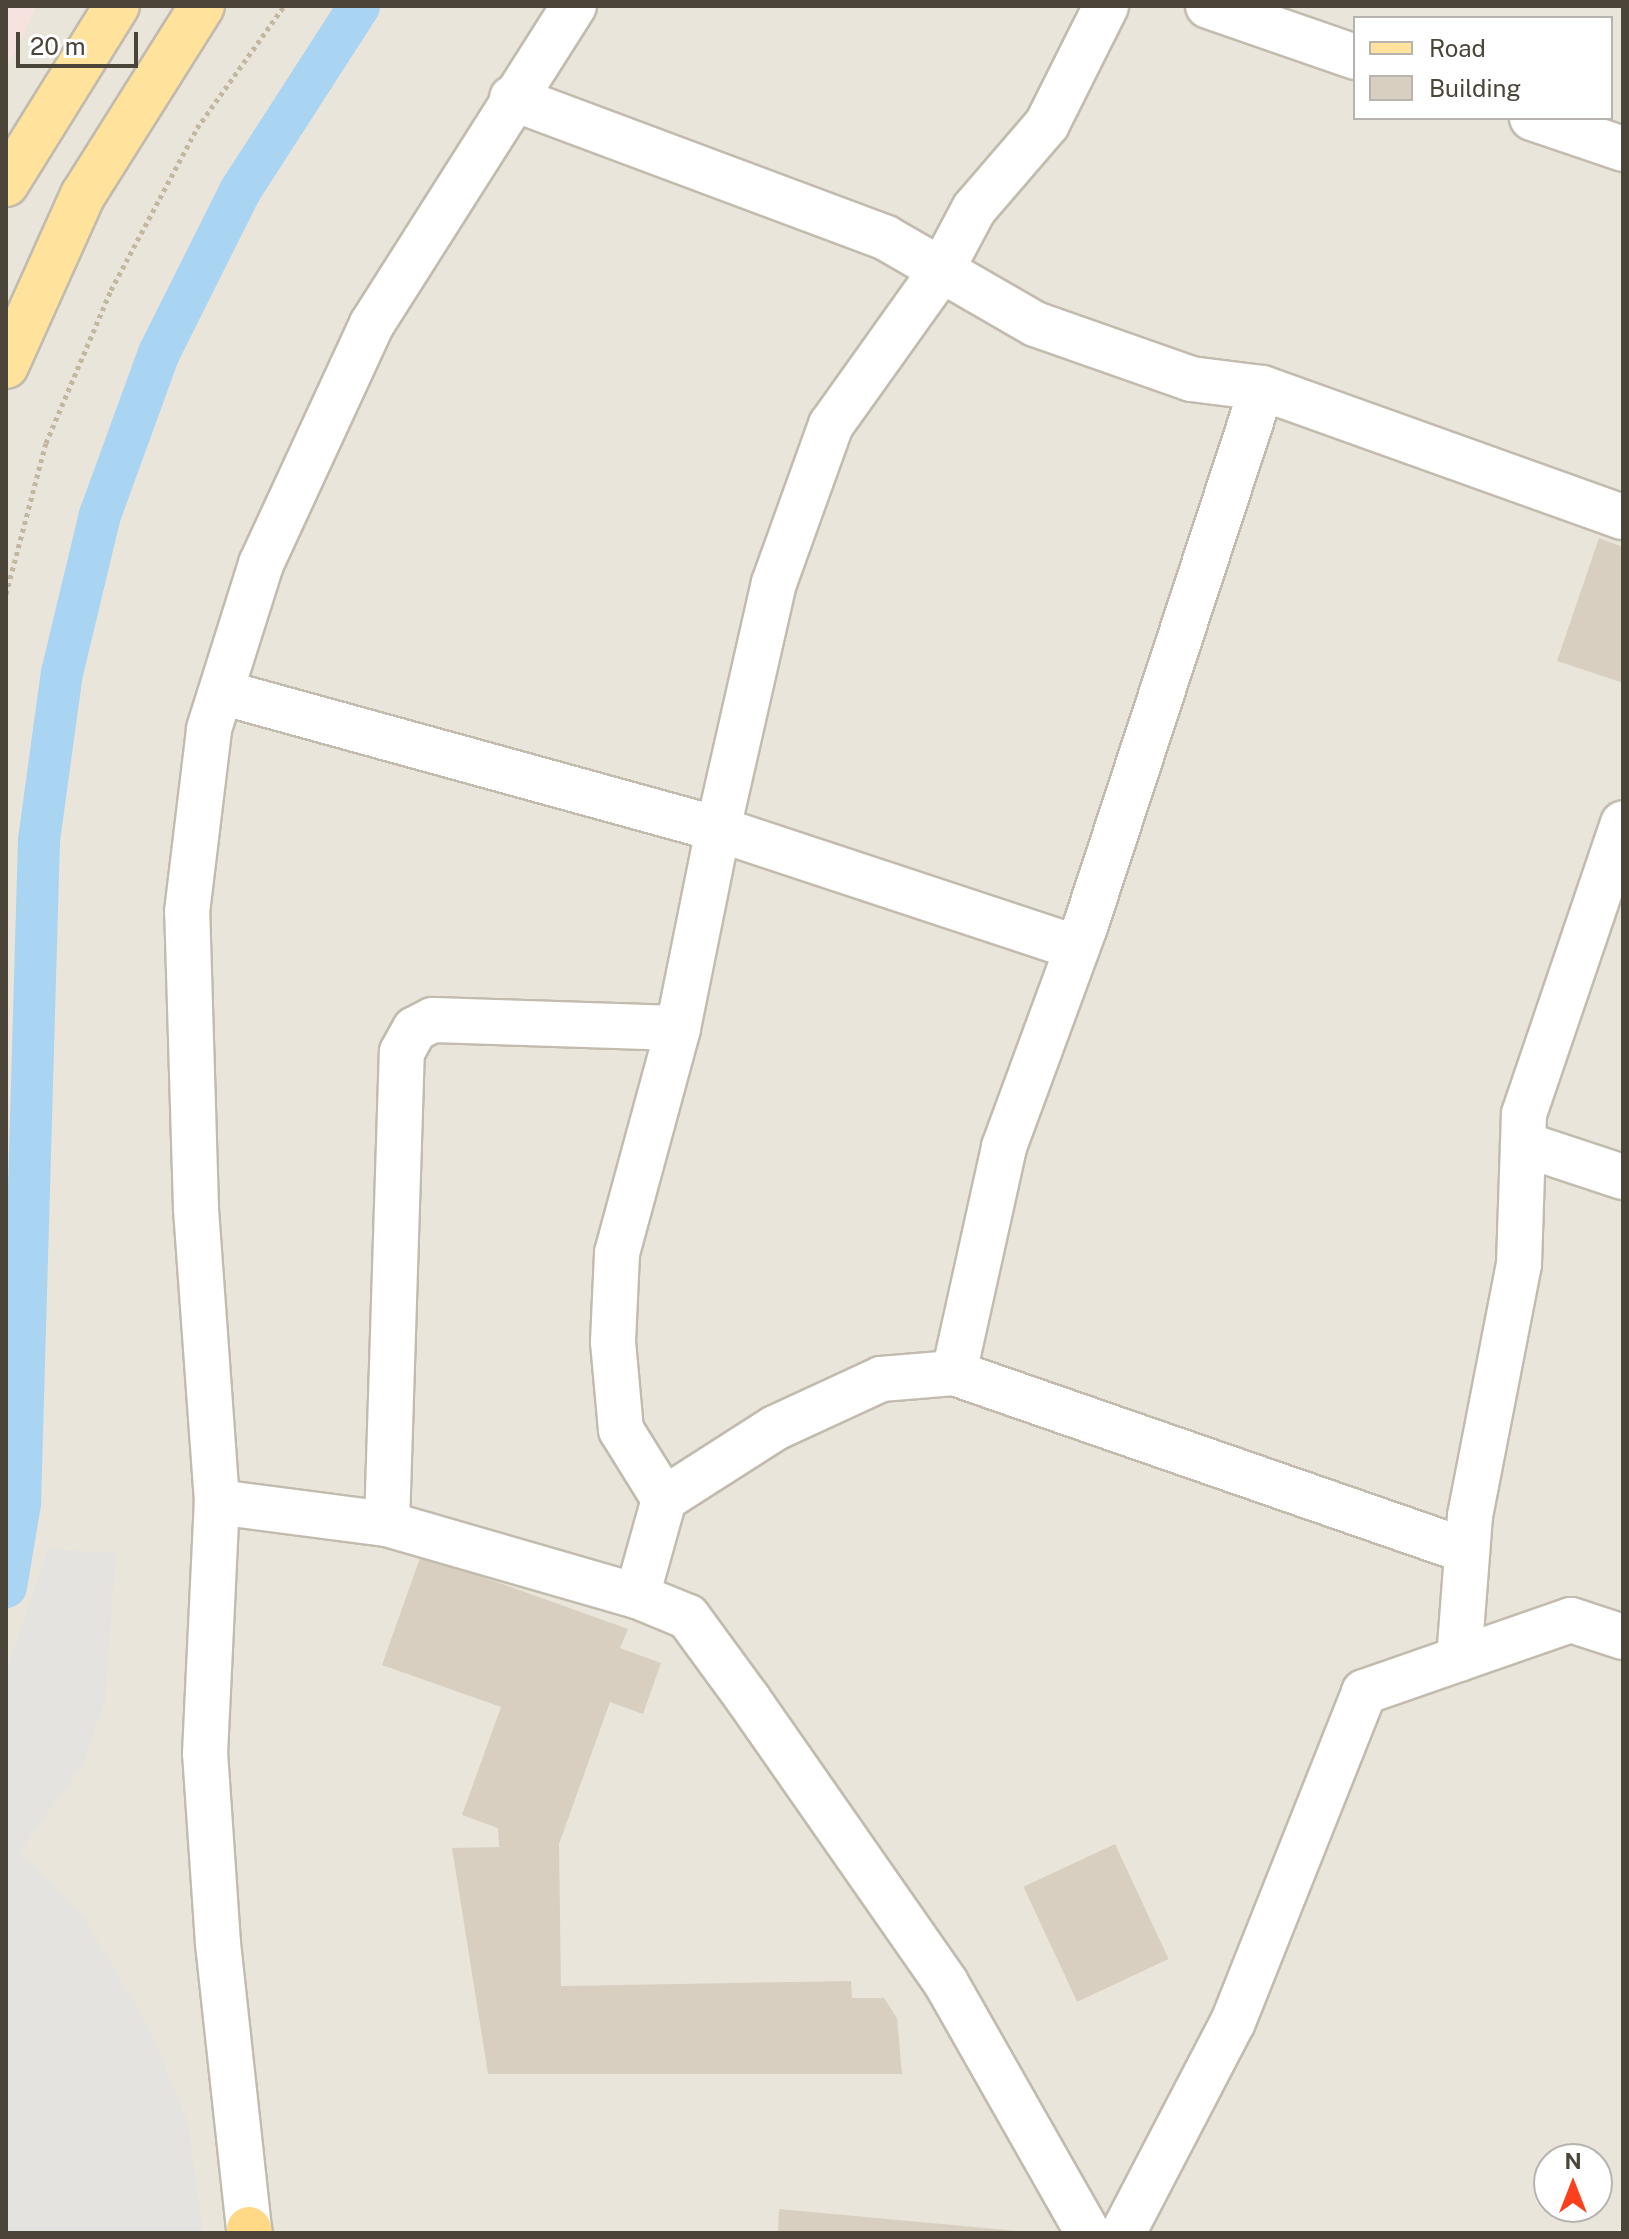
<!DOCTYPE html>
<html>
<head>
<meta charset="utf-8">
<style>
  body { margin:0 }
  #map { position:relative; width:1629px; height:2239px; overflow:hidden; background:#f6f3ec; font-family:"Public Sans",sans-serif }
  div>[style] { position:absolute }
  .residential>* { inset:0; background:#eae5da }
  .medical>* { inset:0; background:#f6e3e0 }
  .parking>* { inset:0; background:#e5e3e0 }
  .canal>* { height:42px; margin:-21px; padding:0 21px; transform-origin:21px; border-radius:21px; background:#a9d4f2 }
  .building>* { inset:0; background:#d8cfc1; transform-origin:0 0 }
  .path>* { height:5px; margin-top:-2.5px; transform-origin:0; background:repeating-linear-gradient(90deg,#c4b79f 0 4px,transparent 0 8px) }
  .roads { filter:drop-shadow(2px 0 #c2bbae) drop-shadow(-2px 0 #c2bbae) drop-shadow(0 2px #c2bbae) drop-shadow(0 -2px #c2bbae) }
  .minor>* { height:44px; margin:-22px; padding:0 22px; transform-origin:22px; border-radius:22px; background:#fff }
  .primary>* { height:44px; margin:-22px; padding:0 22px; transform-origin:22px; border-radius:22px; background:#ffe39c }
  .trunk>* { height:44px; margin:-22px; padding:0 22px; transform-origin:22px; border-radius:22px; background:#ffd985 }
  span { translate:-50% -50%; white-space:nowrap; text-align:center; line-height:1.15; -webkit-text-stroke:6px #fff; paint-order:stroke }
  .frame { position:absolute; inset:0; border:8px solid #4b4439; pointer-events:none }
  .legend { position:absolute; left:1353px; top:16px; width:260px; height:104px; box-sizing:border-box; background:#fff; border:2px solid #b7b4b0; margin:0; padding:10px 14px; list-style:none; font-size:24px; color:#4b4439 }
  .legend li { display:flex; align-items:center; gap:16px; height:40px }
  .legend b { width:40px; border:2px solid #b7b4b0 }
  .north { position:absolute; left:1533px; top:2143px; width:80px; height:80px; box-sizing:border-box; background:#fff; border:2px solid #b7b4b0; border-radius:50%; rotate:0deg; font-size:22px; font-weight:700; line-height:32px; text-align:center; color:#4b4439 }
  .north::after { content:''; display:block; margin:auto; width:28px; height:36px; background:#fc3f1d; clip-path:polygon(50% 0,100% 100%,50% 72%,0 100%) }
  .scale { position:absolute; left:16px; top:32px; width:122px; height:36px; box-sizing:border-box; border:4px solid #4b4439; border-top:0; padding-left:10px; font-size:24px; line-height:28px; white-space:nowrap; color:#4b4439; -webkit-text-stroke:6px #fff; paint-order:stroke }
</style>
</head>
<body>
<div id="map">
  <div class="residential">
    <i style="clip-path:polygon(evenodd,6px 6px,1623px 6px,1623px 2233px,6px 2233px,6px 6px,1355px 18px,1611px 18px,1611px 118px,1355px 118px,1355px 18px,6px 6px,1549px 2159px,1597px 2159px,1597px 2207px,1549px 2207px,1549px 2159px)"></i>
  </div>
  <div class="medical">
    <i style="clip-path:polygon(6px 6px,36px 6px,6px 72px)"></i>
  </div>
  <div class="parking">
    <i style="clip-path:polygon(48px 1549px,116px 1553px,105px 1701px,83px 1765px,20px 1851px,83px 1916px,151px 2031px,188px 2123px,203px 2233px,6px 2233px,6px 1672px)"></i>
  </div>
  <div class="canal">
    <i style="left:6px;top:1587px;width:85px;rotate:-80.5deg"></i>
    <i style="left:20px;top:1503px;width:663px;rotate:-88.36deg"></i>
    <i style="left:39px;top:840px;width:169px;rotate:-82.2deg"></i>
    <i style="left:62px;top:673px;width:163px;rotate:-76.5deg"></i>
    <i style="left:100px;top:515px;width:172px;rotate:-70deg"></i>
    <i style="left:159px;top:353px;width:181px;rotate:-63.4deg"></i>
    <i style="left:240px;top:191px;width:220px;rotate:-57.2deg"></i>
  </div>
  <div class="building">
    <i style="clip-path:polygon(1599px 538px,1623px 547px,1623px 683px,1557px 661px)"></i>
    <i style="clip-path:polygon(421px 1555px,628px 1629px,620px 1648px,661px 1663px,643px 1714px,610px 1702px,559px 1844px,561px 1986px,851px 1981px,852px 1998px,884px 1998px,897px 2018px,902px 2074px,488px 2074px,452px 1848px,499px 1847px,498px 1828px,462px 1815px,501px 1707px,382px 1665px)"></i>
    <i style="left:1115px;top:1844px;width:127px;height:101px;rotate:65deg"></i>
    <i style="clip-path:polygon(779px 2209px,1017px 2231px,1017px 2233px,778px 2233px)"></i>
  </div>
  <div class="path">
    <i style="left:6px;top:594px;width:156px;rotate:-75.2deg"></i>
    <i style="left:46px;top:443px;width:166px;rotate:-67deg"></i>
    <i style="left:111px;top:290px;width:183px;rotate:-62deg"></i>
    <i style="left:197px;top:128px;width:150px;rotate:-54.5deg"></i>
  </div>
  <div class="roads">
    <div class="minor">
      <i style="left:1208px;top:6px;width:156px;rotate:19.1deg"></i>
      <i style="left:512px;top:98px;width:399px;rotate:20.5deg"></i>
      <i style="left:886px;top:238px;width:172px;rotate:30deg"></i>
      <i style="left:1035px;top:324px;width:165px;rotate:19.4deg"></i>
      <i style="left:1191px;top:379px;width:72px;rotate:7.2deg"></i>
      <i style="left:1262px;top:388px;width:383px;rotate:19.7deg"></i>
      <i style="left:1532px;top:118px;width:96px;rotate:18.8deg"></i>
      <i style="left:221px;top:692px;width:516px;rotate:15.41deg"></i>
      <i style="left:718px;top:829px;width:252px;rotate:-77.2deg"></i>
      <i style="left:774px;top:583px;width:168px;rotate:-70.2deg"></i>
      <i style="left:831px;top:425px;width:189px;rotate:-54.5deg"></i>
      <i style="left:941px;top:271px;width:70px;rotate:-62deg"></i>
      <i style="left:974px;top:209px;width:112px;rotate:-49.3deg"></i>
      <i style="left:1047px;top:124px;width:132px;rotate:-63.4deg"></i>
      <i style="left:1523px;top:1144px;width:105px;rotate:18.3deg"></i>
      <i style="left:954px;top:1373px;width:543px;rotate:19.14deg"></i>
      <i style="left:664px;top:1499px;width:81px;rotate:-121.9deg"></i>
      <i style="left:621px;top:1430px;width:88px;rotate:-95.2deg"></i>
      <i style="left:613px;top:1342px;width:89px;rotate:-87.4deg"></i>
      <i style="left:617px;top:1253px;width:233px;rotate:-74.8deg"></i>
      <i style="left:678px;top:1028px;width:203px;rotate:-78.6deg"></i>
      <i style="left:718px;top:829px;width:378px;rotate:18.3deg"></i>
      <i style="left:217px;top:1502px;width:171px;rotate:7.4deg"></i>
      <i style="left:387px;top:1524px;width:260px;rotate:16.1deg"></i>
      <i style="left:637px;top:1596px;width:101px;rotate:-74.4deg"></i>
      <i style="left:664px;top:1499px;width:132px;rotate:-32.6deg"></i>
      <i style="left:775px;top:1428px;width:117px;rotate:-24.8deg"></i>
      <i style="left:881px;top:1379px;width:73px;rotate:-4.7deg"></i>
      <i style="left:954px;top:1373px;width:231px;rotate:-77.5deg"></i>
      <i style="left:1004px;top:1147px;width:234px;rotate:-69.8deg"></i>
      <i style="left:1085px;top:927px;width:567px;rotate:-71.82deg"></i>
      <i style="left:387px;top:1524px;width:472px;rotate:-88.2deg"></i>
      <i style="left:402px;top:1052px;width:26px;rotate:-61deg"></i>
      <i style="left:415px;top:1029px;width:20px;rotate:-27deg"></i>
      <i style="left:433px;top:1020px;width:245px;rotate:1.9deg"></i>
      <i style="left:637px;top:1596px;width:55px;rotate:22.4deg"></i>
      <i style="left:688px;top:1617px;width:102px;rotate:53.8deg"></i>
      <i style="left:748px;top:1699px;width:346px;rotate:55.1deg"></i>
      <i style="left:946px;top:1983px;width:288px;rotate:60.4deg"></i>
      <i style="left:1459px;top:1659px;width:143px;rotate:-85.6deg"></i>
      <i style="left:1470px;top:1516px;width:257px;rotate:-79deg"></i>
      <i style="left:1519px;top:1264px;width:150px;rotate:-88.1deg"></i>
      <i style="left:1524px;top:1114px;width:307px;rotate:-71.2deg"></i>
      <i style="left:249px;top:2229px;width:288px;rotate:-96.2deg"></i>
      <i style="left:218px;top:1943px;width:189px;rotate:-93.9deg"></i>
      <i style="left:205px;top:1754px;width:252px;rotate:-87.3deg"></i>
      <i style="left:217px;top:1502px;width:295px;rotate:-94.1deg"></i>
      <i style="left:196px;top:1208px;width:296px;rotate:-91.7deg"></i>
      <i style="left:187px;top:912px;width:184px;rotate:-83.1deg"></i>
      <i style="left:209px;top:729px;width:173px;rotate:-72.5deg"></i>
      <i style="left:261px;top:564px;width:264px;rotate:-65.2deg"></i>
      <i style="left:372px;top:324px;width:377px;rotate:-57.6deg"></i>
      <i style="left:1123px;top:2233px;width:238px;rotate:-62.5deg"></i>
      <i style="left:1233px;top:2022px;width:355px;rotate:-68.3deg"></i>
      <i style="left:1364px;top:1692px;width:219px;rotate:-19.2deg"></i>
      <i style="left:1571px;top:1620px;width:55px;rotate:18.1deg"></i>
    </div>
    <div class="primary">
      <i style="left:6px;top:184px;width:210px;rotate:-58.1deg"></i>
      <i style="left:6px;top:366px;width:188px;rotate:-65.8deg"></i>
      <i style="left:83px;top:195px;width:223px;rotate:-57.8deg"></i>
    </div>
    <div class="trunk">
      <i style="left:249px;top:2229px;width:4px;rotate:76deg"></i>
    </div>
  </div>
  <div class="frame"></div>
  <ul class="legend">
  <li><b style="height:10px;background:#ffe39c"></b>Road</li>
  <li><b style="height:22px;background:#d8cfc1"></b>Building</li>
  </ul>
  <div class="north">N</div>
  <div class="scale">20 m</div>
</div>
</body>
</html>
